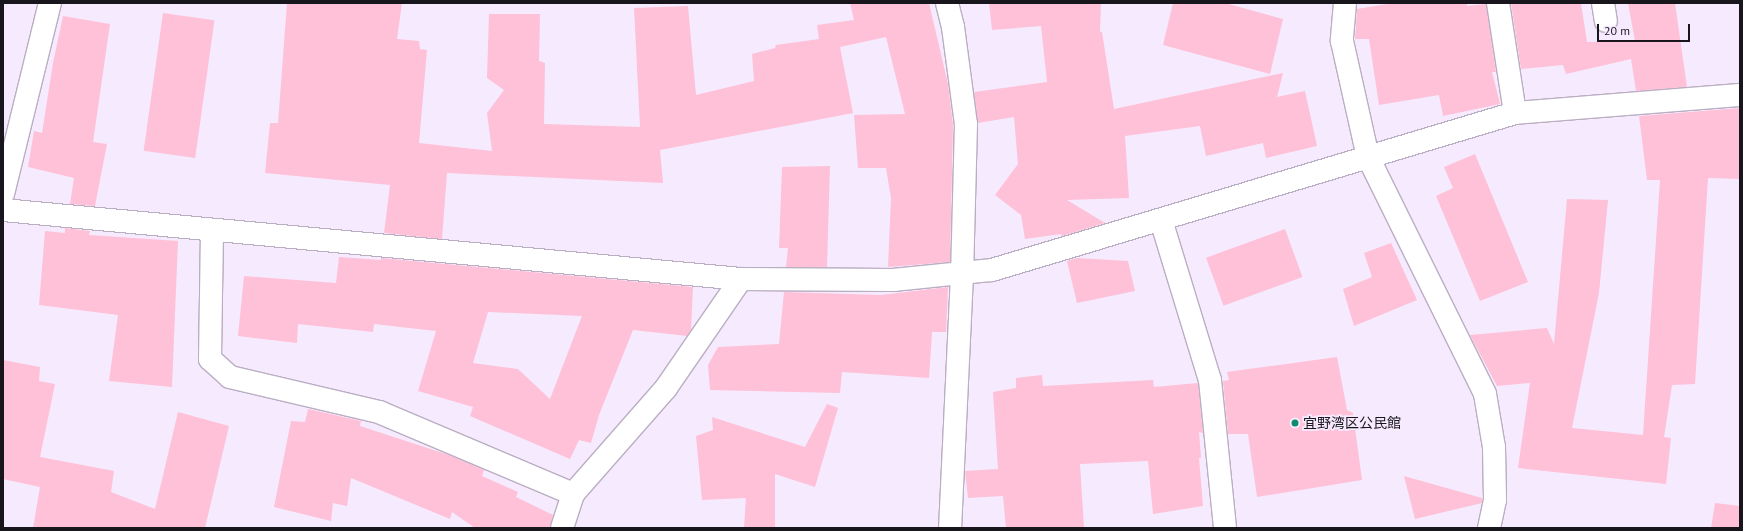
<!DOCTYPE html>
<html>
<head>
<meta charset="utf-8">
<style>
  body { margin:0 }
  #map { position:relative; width:1743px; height:531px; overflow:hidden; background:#f6eaff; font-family:"PT Sans","Noto Sans JP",sans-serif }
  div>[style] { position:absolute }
  .building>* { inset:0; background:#fec1d7; transform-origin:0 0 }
  .roads { filter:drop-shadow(1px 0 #baaec2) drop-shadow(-1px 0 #baaec2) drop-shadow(0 1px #baaec2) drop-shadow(0 -1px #baaec2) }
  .minor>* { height:22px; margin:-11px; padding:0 11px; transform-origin:11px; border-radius:11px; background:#fff }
  .dots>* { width:11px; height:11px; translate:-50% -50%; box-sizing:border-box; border:2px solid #f6eaff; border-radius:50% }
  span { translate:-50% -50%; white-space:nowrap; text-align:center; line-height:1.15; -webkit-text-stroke:3.5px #f6eaff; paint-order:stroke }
  .poi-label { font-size:14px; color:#19151c }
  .left { translate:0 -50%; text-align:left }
  .frame { position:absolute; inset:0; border:4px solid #19151c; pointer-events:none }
  .scale { position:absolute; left:1597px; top:24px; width:93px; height:18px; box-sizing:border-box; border:2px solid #19151c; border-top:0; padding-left:5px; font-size:12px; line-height:14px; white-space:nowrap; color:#19151c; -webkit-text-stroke:3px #f6eaff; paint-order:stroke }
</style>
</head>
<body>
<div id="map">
  <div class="building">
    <i style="clip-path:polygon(287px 3px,402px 3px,397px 39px,419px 41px,420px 49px,427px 50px,419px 143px,492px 151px,487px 113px,504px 90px,487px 78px,489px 14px,540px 14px,539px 61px,545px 63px,544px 124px,640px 127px,634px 8px,688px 6px,696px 95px,754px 81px,752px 54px,775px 48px,776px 45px,819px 39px,817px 25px,854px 20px,850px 3px,929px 3px,948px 84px,953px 125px,950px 262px,888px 267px,891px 198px,886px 168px,858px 168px,854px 115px,905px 114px,886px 37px,840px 47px,853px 113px,660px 150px,663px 183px,447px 173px,442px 239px,384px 233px,390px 185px,265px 173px,270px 123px,278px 123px)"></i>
    <i style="clip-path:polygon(989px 3px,1101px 3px,1100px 32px,1102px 32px,1114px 109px,1283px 73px,1277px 97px,1305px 91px,1317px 146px,1266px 158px,1263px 143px,1206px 156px,1200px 126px,1125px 136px,1129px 198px,1067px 200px,1105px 223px,1062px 236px,1061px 234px,1025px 239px,1021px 215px,995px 195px,1018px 164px,1014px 117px,978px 123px,974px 92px,1047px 82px,1041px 26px,992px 30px)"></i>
    <i style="clip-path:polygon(1173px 3px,1225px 3px,1283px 19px,1270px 74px,1163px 45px)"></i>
    <i style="clip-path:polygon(1393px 3px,1467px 3px,1467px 6px,1486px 4px,1496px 72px,1492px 72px,1500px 104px,1443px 116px,1439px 95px,1379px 105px,1369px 39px,1355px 39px,1357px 9px)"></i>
    <i style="clip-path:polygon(1511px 3px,1581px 3px,1587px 42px,1635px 41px,1628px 3px,1675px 3px,1687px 87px,1636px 91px,1631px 59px,1566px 74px,1563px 65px,1521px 69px)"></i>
    <i style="left:163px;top:13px;width:52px;height:139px;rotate:8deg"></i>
    <i style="clip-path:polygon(63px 16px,110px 24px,93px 142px,107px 144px,95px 206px,70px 204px,74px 178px,28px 167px,34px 131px,42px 133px,53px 63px)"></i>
    <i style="clip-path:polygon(1740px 108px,1740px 179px,1708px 178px,1695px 384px,1672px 385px,1664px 437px,1671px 438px,1666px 484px,1518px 468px,1530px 383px,1497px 386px,1470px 335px,1547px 328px,1554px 344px,1567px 199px,1608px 200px,1599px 293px,1572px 428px,1643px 435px,1660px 180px,1647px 180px,1639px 116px)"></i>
    <i style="clip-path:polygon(1475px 154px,1528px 282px,1480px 301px,1436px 196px,1453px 188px,1444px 167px)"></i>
    <i style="clip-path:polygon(830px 166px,827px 267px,786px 267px,788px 248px,779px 248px,782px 167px)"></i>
    <i style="clip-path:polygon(65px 228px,90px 231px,89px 235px,178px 241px,172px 387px,109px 381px,118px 315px,39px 305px,45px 231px,65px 233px)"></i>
    <i style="left:1285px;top:229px;width:51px;height:84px;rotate:70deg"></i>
    <i style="clip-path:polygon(1391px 243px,1417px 300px,1354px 326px,1343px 289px,1372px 277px,1364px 253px)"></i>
    <i style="clip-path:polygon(evenodd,339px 257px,381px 260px,381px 258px,693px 287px,691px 330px,687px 336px,633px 330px,599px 415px,591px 443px,579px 440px,570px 459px,470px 416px,473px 407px,418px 391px,436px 331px,374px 324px,373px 332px,298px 324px,297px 343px,238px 336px,244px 276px,336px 283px,339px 257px,488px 312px,582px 316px,550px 399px,518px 369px,473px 363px,488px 312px)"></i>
    <i style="clip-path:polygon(1077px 258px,1128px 261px,1135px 291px,1077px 303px,1067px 261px)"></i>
    <i style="clip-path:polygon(948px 287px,946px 332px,932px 332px,929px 378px,842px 372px,840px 393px,710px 390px,708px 365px,718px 347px,779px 344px,784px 292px,881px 295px)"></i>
    <i style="clip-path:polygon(1337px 357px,1347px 410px,1353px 413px,1362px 480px,1257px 497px,1248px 434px,1228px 434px,1223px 381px,1229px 380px,1227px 372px)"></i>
    <i style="clip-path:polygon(3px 360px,40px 367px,39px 381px,55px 384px,40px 457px,114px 471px,111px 492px,155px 509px,178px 412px,229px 426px,205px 528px,33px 528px,40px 487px,3px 479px)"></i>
    <i style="clip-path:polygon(1042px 375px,1043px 386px,1153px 380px,1154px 387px,1198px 383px,1203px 433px,1199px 432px,1201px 458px,1199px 458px,1203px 506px,1153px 514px,1148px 461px,1080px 464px,1084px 528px,1006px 528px,1003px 496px,968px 498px,965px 471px,998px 469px,993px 392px,1016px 388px,1016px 378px)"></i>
    <i style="clip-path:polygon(827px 404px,838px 408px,815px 487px,775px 474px,775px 528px,744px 528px,746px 498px,702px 500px,696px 436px,713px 430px,712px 417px,805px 447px)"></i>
    <i style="clip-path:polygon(308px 409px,361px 421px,360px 426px,452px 456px,484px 470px,482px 476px,518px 492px,516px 497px,553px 515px,550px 528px,475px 528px,452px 512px,450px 519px,351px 478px,347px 506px,333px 503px,331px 521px,274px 507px,291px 421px,305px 422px)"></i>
    <i style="clip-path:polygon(1404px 476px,1482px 498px,1482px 503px,1415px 519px)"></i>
    <i style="clip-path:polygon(1715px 503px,1740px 506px,1740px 528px,1711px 528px)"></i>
  </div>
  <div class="roads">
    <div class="minor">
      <i style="left:947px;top:3px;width:25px;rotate:76deg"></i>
      <i style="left:953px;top:27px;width:98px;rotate:82.4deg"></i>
      <i style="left:966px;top:124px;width:151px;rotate:91.5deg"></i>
      <i style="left:962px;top:275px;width:253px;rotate:92.7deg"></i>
      <i style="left:1345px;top:3px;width:38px;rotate:95deg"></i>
      <i style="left:1342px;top:41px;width:119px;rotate:77.4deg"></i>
      <i style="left:1368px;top:157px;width:264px;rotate:63.7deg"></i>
      <i style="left:1485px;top:394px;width:54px;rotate:80.4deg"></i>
      <i style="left:1494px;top:447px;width:53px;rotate:88.9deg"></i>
      <i style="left:1495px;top:500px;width:29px;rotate:102deg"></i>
      <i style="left:1498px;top:3px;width:111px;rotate:81.2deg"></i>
      <i style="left:1603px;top:3px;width:18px;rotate:81deg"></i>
      <i style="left:3px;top:194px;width:197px;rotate:-76.2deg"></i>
      <i style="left:3px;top:210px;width:741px;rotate:5.34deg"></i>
      <i style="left:741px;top:279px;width:152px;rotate:0.4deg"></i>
      <i style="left:893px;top:280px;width:100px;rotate:-5.8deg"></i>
      <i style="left:992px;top:270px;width:546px;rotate:-16.71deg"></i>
      <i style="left:1515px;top:113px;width:226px;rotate:-4.6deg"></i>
      <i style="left:1161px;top:220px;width:167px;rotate:73deg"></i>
      <i style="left:1210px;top:380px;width:149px;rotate:84.2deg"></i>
      <i style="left:212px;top:231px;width:128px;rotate:90.9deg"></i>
      <i style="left:210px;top:359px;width:27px;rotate:42deg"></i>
      <i style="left:230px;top:377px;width:153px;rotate:13.2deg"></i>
      <i style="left:379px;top:412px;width:211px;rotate:22.9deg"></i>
      <i style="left:562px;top:528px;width:36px;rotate:-72deg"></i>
      <i style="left:573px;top:494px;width:141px;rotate:-48.7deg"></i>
      <i style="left:666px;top:388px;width:132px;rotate:-55.5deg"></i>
    </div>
  </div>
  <div class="dots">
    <i style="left:1295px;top:423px;background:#0f8c70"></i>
  </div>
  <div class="poi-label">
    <span class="left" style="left:1303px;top:423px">宜野湾区公民館</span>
  </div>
  <div class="frame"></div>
  <div class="scale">20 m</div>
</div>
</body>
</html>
